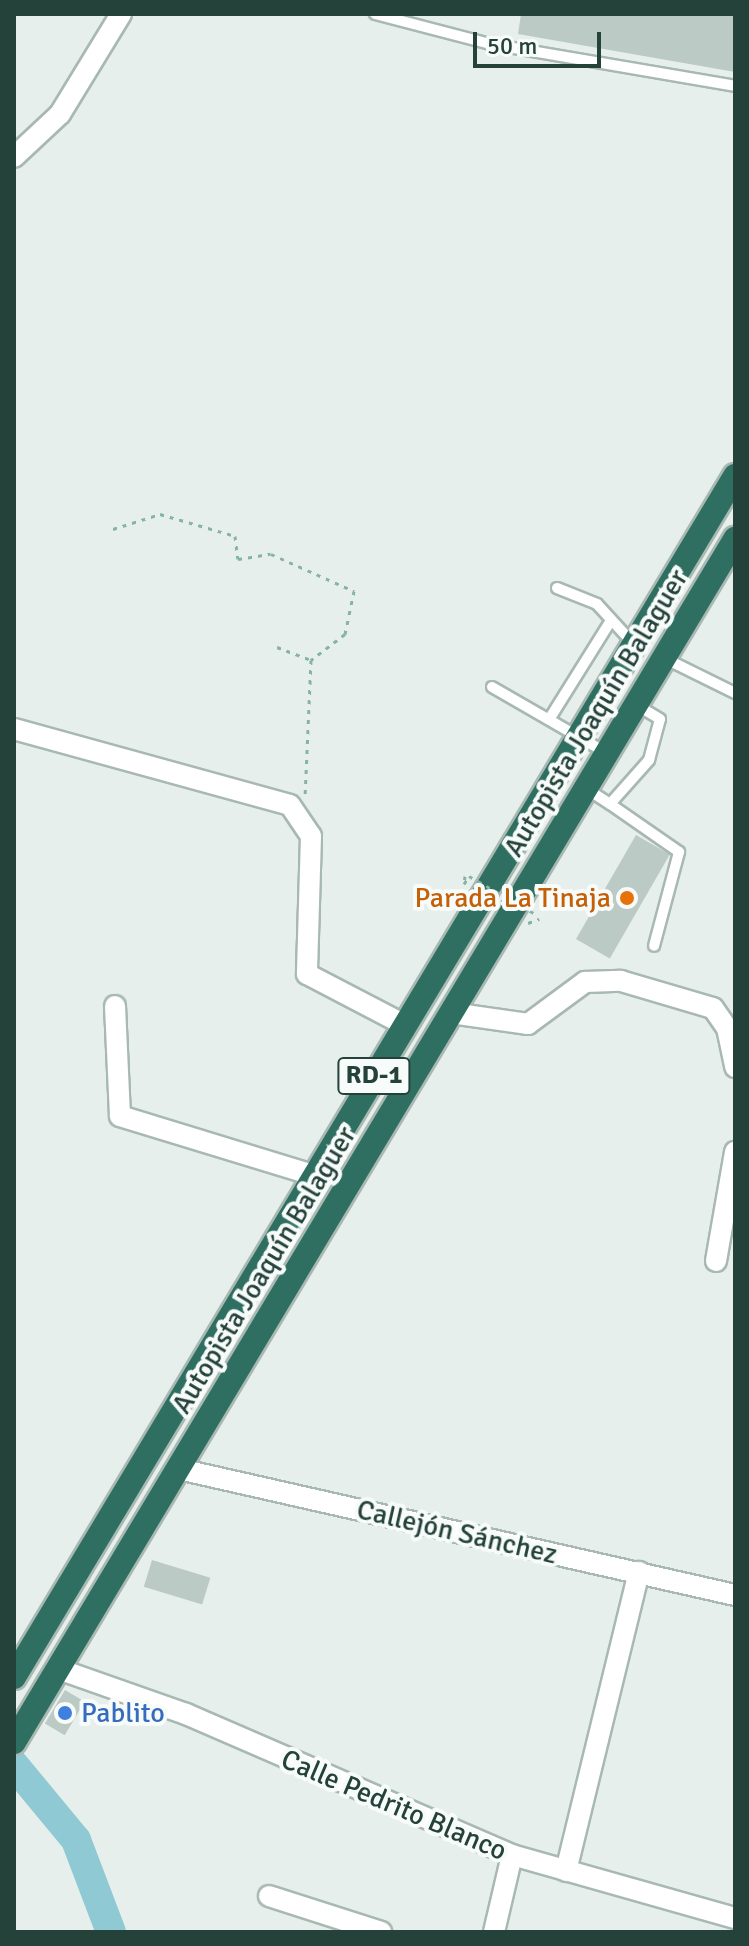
<!DOCTYPE html>
<html>
<head>
<meta charset="utf-8">
<style>
  body { margin:0 }
  #map { position:relative; width:749px; height:1946px; overflow:hidden; background:#e6efeb; font-family:Signika,sans-serif }
  div>[style] { position:absolute }
  .river>* { height:30px; margin:-15px; padding:0 15px; transform-origin:15px; border-radius:15px; background:#8ec9d4 }
  .building>* { inset:0; background:#bbcac4; transform-origin:0 0 }
  .path>* { height:3px; margin-top:-1.5px; transform-origin:0; background:repeating-linear-gradient(90deg,#86b3a5 0 4px,transparent 0 10px) }
  .roads { filter:drop-shadow(2px 0 #a8b8b2) drop-shadow(-2px 0 #a8b8b2) drop-shadow(0 2px #a8b8b2) drop-shadow(0 -2px #a8b8b2) }
  .lane>* { height:10px; margin:-5px; padding:0 5px; transform-origin:5px; border-radius:5px; background:#fff }
  .street>* { height:20px; margin:-10px; padding:0 10px; transform-origin:10px; border-radius:10px; background:#fff }
  .highway>* { height:24px; margin:-12px; padding:0 12px; transform-origin:12px; border-radius:12px; background:#2f6f62 }
  .path-bridge>* { height:3px; margin-top:-1.5px; transform-origin:0; background:repeating-linear-gradient(90deg,#86b3a5 0 4px,transparent 0 10px) }
  .dots>* { width:22px; height:22px; translate:-50% -50%; box-sizing:border-box; border:4px solid #f7fbf9; border-radius:50% }
  span { translate:-50% -50%; white-space:nowrap; text-align:center; line-height:1.15; -webkit-text-stroke:8px #f7fbf9; paint-order:stroke }
  .shield-label span { padding:2px 6px; background:#f7fbf9; border:2px solid; border-radius:6px; -webkit-text-stroke-width:0 }
  .shield-label { font-size:26px; color:#24423a; font-weight:700 }
  .street-label { font-size:28px; color:#24423a }
  .food-label { font-size:28px; color:#c56008 }
  .right { translate:-100% -50%; text-align:right }
  .shop-label { font-size:28px; color:#366cbe }
  .left { translate:0 -50%; text-align:left }
  .frame { position:absolute; inset:0; border:16px solid #24423a; pointer-events:none }
  .scale { position:absolute; left:473px; top:32px; width:128px; height:36px; box-sizing:border-box; border:4px solid #24423a; border-top:0; padding-left:10px; font-size:24px; line-height:28px; white-space:nowrap; color:#24423a; -webkit-text-stroke:6px #f7fbf9; paint-order:stroke }
</style>
</head>
<body>
<div id="map">
  <div class="river">
    <i style="left:14px;top:1765px;width:97px;rotate:50.4deg"></i>
    <i style="left:76px;top:1840px;width:98px;rotate:69.2deg"></i>
  </div>
  <div class="building">
    <i style="clip-path:polygon(521px 14px,735px 14px,735px 72px,518px 34px)"></i>
    <i style="left:636px;top:835px;width:39px;height:120px;rotate:30deg"></i>
    <i style="left:152px;top:1560px;width:61px;height:28px;rotate:17deg"></i>
    <i style="left:65px;top:1690px;width:23px;height:39px;rotate:31deg"></i>
  </div>
  <div class="path">
    <i style="left:113px;top:529px;width:49px;rotate:-17.7deg"></i>
    <i style="left:160px;top:514px;width:78px;rotate:16.3deg"></i>
    <i style="left:235px;top:536px;width:23px;rotate:83deg"></i>
    <i style="left:238px;top:559px;width:33px;rotate:-9deg"></i>
    <i style="left:271px;top:554px;width:91px;rotate:24deg"></i>
    <i style="left:354px;top:591px;width:44px;rotate:101.8deg"></i>
    <i style="left:345px;top:634px;width:43px;rotate:142.6deg"></i>
    <i style="left:311px;top:660px;width:136px;rotate:92.5deg"></i>
    <i style="left:277px;top:647px;width:36px;rotate:21deg"></i>
    <i style="left:465px;top:876px;width:8px;rotate:97deg"></i>
    <i style="left:464px;top:884px;width:9px;rotate:-58deg"></i>
    <i style="left:528px;top:923px;width:12px;rotate:-20deg"></i>
  </div>
  <div class="roads">
    <div class="lane">
      <i style="left:375px;top:14px;width:119px;rotate:14.6deg"></i>
      <i style="left:490px;top:44px;width:249px;rotate:9.7deg"></i>
      <i style="left:557px;top:588px;width:43px;rotate:21.8deg"></i>
      <i style="left:597px;top:604px;width:52px;rotate:47.4deg"></i>
      <i style="left:666px;top:659px;width:77px;rotate:26.2deg"></i>
      <i style="left:492px;top:687px;width:133px;rotate:29.9deg"></i>
      <i style="left:550px;top:718px;width:113px;rotate:-58deg"></i>
      <i style="left:587px;top:789px;width:27px;rotate:33deg"></i>
      <i style="left:610px;top:804px;width:59px;rotate:-48.4deg"></i>
      <i style="left:649px;top:760px;width:42px;rotate:-75deg"></i>
      <i style="left:660px;top:719px;width:27px;rotate:-149deg"></i>
      <i style="left:610px;top:804px;width:84px;rotate:34.8deg"></i>
      <i style="left:679px;top:852px;width:97px;rotate:104.9deg"></i>
    </div>
    <div class="street">
      <i style="left:14px;top:157px;width:63px;rotate:-43.1deg"></i>
      <i style="left:60px;top:114px;width:117px;rotate:-58.6deg"></i>
      <i style="left:14px;top:729px;width:286px;rotate:15.4deg"></i>
      <i style="left:290px;top:805px;width:37px;rotate:56deg"></i>
      <i style="left:311px;top:836px;width:138px;rotate:91.7deg"></i>
      <i style="left:307px;top:974px;width:110px;rotate:27.5deg"></i>
      <i style="left:115px;top:1006px;width:110px;rotate:87.4deg"></i>
      <i style="left:120px;top:1116px;width:202px;rotate:17deg"></i>
      <i style="left:451px;top:1013px;width:78px;rotate:8.1deg"></i>
      <i style="left:528px;top:1024px;width:71px;rotate:-36.4deg"></i>
      <i style="left:585px;top:982px;width:36px;rotate:-2deg"></i>
      <i style="left:621px;top:981px;width:96px;rotate:16.4deg"></i>
      <i style="left:713px;top:1008px;width:24px;rotate:55deg"></i>
      <i style="left:727px;top:1028px;width:40px;rotate:78deg"></i>
      <i style="left:716px;top:1261px;width:111px;rotate:-80.1deg"></i>
      <i style="left:179px;top:1469px;width:570px;rotate:12.77deg"></i>
      <i style="left:61px;top:1670px;width:133px;rotate:19.4deg"></i>
      <i style="left:186px;top:1714px;width:355px;rotate:23.4deg"></i>
      <i style="left:512px;top:1855px;width:232px;rotate:15.8deg"></i>
      <i style="left:566px;top:1871px;width:308px;rotate:-76.3deg"></i>
      <i style="left:269px;top:1896px;width:118px;rotate:17.8deg"></i>
      <i style="left:494px;top:1932px;width:79px;rotate:-76.8deg"></i>
    </div>
    <div class="highway">
      <i style="left:14px;top:1677px;width:1401px;rotate:-59.02deg"></i>
      <i style="left:14px;top:1742px;width:1403px;rotate:-59.06deg"></i>
    </div>
  </div>
  <div class="path-bridge">
    <i style="left:469px;top:876px;width:78px;rotate:29.8deg"></i>
  </div>
  <div class="dots">
    <i style="left:627px;top:898px;background:#e8710a"></i>
    <i style="left:65px;top:1713px;background:#3f7fe0"></i>
  </div>
  <div class="shield-label">
    <span style="left:374px;top:1076px">RD-1</span>
  </div>
  <div class="street-label">
    <span style="left:596px;top:713px;rotate:-59deg">Autopista Joaquín Balaguer</span>
    <span style="left:264px;top:1270px;rotate:-59deg">Autopista Joaquín Balaguer</span>
    <span style="left:457px;top:1532px;rotate:13deg">Callejón Sánchez</span>
    <span style="left:394px;top:1805px;rotate:23deg">Calle Pedrito Blanco</span>
  </div>
  <div class="food-label">
    <span class="right" style="left:611px;top:898px">Parada La Tinaja</span>
  </div>
  <div class="shop-label">
    <span class="left" style="left:81px;top:1713px">Pablito</span>
  </div>
  <div class="frame"></div>
  <div class="scale">50 m</div>
</div>
</body>
</html>
